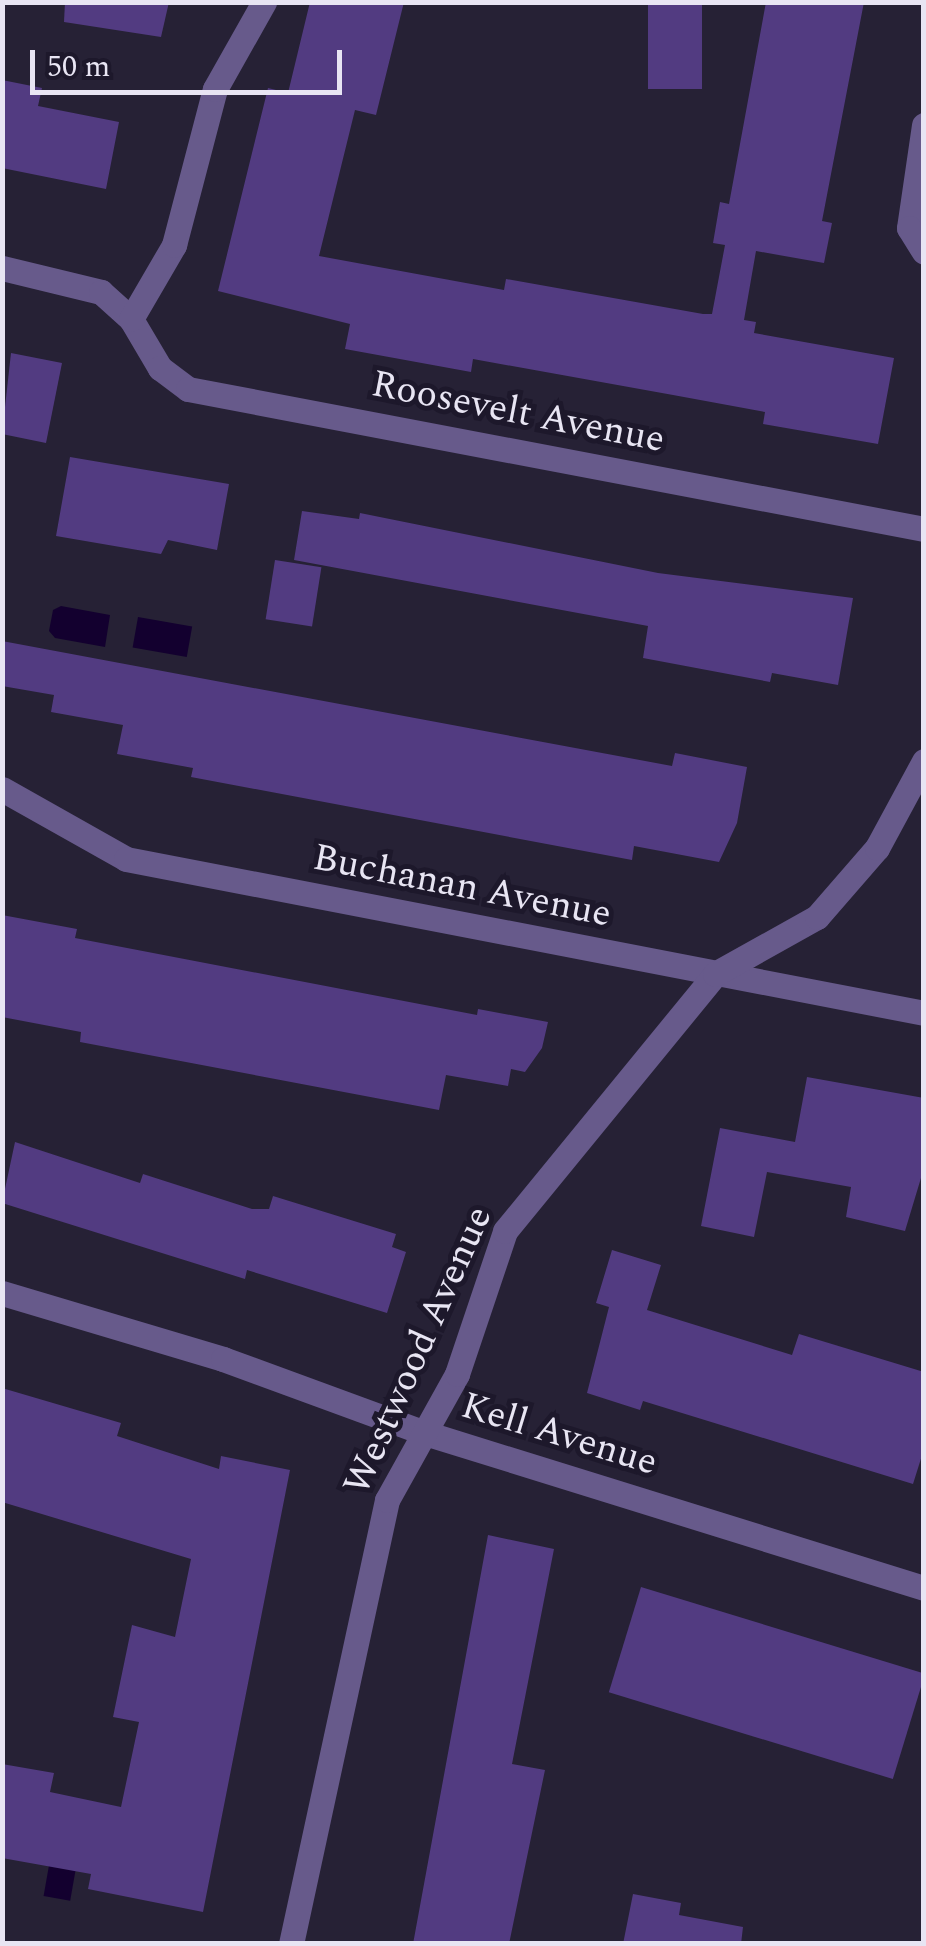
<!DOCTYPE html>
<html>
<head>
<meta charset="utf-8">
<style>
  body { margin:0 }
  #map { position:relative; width:926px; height:1946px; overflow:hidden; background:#262135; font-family:Spectral,serif }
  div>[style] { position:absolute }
  .water>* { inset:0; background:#13002f; transform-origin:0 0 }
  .building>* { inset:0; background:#523b81; transform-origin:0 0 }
  .lane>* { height:25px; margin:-12.5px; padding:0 12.5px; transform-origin:12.5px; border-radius:12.5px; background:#675a8b }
  .street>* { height:25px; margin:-12.5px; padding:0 12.5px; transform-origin:12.5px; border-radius:12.5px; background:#675a8b }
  span { translate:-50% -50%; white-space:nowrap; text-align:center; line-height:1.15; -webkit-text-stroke:10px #1d182b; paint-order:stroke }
  .street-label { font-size:38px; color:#e8e5f3 }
  .frame { position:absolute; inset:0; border:5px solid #e8e5f3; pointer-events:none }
  .scale { position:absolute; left:30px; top:50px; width:312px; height:45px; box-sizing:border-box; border:5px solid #e8e5f3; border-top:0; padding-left:12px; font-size:30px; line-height:35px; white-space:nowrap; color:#e8e5f3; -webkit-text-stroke:8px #1d182b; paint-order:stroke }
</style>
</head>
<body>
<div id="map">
  <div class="water">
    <i style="clip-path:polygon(61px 606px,110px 615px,105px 647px,55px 638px,49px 631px,53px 610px)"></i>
    <i style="left:138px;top:617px;width:55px;height:31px;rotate:10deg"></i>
    <i style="left:54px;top:1837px;width:27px;height:60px;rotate:10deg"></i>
  </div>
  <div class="building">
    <i style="clip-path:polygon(65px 2px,169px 2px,161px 37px,64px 22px)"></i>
    <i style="clip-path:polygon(310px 2px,404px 2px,376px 115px,355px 110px,319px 256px,504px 290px,506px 279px,703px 314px,712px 314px,725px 245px,713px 243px,720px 202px,729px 204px,766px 2px,864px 2px,822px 221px,832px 223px,824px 263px,756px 251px,744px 320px,756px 322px,754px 333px,894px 358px,878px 444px,763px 424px,765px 412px,673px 395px,473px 359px,471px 372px,345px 349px,350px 324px,218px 291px,268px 88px,288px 93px)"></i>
    <i style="left:648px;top:2px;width:54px;height:87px"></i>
    <i style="clip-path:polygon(2px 80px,42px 88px,38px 106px,119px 122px,106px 189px,2px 168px)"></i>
    <i style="clip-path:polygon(11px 353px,62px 363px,46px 443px,2px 434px)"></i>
    <i style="clip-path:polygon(70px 457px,229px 484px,217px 550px,168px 540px,161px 554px,56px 536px)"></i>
    <i style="clip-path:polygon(302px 511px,359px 519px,360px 513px,658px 573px,853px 598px,838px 685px,772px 673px,770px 682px,643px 658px,648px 626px,294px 560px)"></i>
    <i style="left:275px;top:560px;width:47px;height:60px;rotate:9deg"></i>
    <i style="clip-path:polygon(2px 641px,672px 766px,675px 753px,747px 767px,737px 823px,719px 862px,634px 846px,632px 860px,191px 777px,193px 768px,117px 754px,123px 725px,51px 712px,54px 695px,2px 686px)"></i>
    <i style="clip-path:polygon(2px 915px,77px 929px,75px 938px,477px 1015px,478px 1009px,548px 1022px,542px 1048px,525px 1072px,511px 1069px,508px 1086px,446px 1075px,439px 1110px,80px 1042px,81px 1032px,2px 1017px)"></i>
    <i style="clip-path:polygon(807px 1077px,924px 1098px,924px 1168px,905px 1231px,846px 1217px,851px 1187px,767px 1172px,754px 1237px,701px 1226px,720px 1128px,795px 1142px)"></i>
    <i style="clip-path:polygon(15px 1142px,140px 1183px,143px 1174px,252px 1209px,269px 1209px,273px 1196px,396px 1234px,392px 1247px,406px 1252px,387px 1313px,247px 1270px,245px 1279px,2px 1203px)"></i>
    <i style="clip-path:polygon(612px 1250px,661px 1265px,647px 1310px,792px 1355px,799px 1334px,924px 1372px,924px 1449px,913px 1484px,643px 1401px,640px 1410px,587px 1393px,609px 1307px,596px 1303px)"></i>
    <i style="clip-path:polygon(2px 1388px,121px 1423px,117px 1436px,219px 1469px,221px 1456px,290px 1470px,203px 1912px,88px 1889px,91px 1874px,2px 1858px,2px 1764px,54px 1773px,50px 1792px,121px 1807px,139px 1722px,113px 1717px,132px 1625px,175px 1637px,191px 1559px,2px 1502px)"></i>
    <i style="clip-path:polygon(488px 1535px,554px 1549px,512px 1764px,545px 1770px,509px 1944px,413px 1944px)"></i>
    <i style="left:641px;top:1587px;width:297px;height:110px;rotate:17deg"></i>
    <i style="clip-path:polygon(633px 1894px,681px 1903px,679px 1915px,743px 1927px,741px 1944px,623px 1944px)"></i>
  </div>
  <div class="lane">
    <i style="left:924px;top:125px;width:104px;rotate:98.3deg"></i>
    <i style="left:909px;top:228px;width:28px;rotate:58deg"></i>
  </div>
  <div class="street">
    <i style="left:2px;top:268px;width:102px;rotate:13.6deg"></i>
    <i style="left:101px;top:292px;width:40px;rotate:42deg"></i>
    <i style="left:131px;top:319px;width:57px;rotate:59.4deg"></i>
    <i style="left:160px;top:368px;width:35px;rotate:37deg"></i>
    <i style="left:188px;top:389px;width:749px;rotate:10.77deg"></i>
    <i style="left:131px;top:319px;width:86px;rotate:-59.8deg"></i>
    <i style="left:174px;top:245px;width:161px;rotate:-75.3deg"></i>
    <i style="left:215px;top:89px;width:100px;rotate:-60.6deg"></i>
    <i style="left:2px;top:789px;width:142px;rotate:29.4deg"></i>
    <i style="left:126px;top:859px;width:813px;rotate:10.92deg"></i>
    <i style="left:2px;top:1293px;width:231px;rotate:16.6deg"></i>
    <i style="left:223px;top:1359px;width:215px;rotate:20.1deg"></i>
    <i style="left:425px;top:1433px;width:523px;rotate:17.26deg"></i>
    <i style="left:291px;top:1944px;width:454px;rotate:-77.8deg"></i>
    <i style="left:387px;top:1500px;width:144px;rotate:-60.9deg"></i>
    <i style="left:457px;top:1374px;width:151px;rotate:-71.4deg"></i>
    <i style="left:505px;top:1231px;width:332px;rotate:-50.7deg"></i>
    <i style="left:715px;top:974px;width:117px;rotate:-29.2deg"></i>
    <i style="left:817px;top:917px;width:91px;rotate:-49deg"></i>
    <i style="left:877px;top:848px;width:99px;rotate:-61.6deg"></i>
  </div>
  <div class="street-label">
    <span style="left:518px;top:413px;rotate:11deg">Roosevelt Avenue</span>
    <span style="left:462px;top:887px;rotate:11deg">Buchanan Avenue</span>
    <span style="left:419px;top:1351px;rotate:-66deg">Westwood Avenue</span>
    <span style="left:559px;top:1435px;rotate:17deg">Kell Avenue</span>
  </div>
  <div class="frame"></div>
  <div class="scale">50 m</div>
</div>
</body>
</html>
